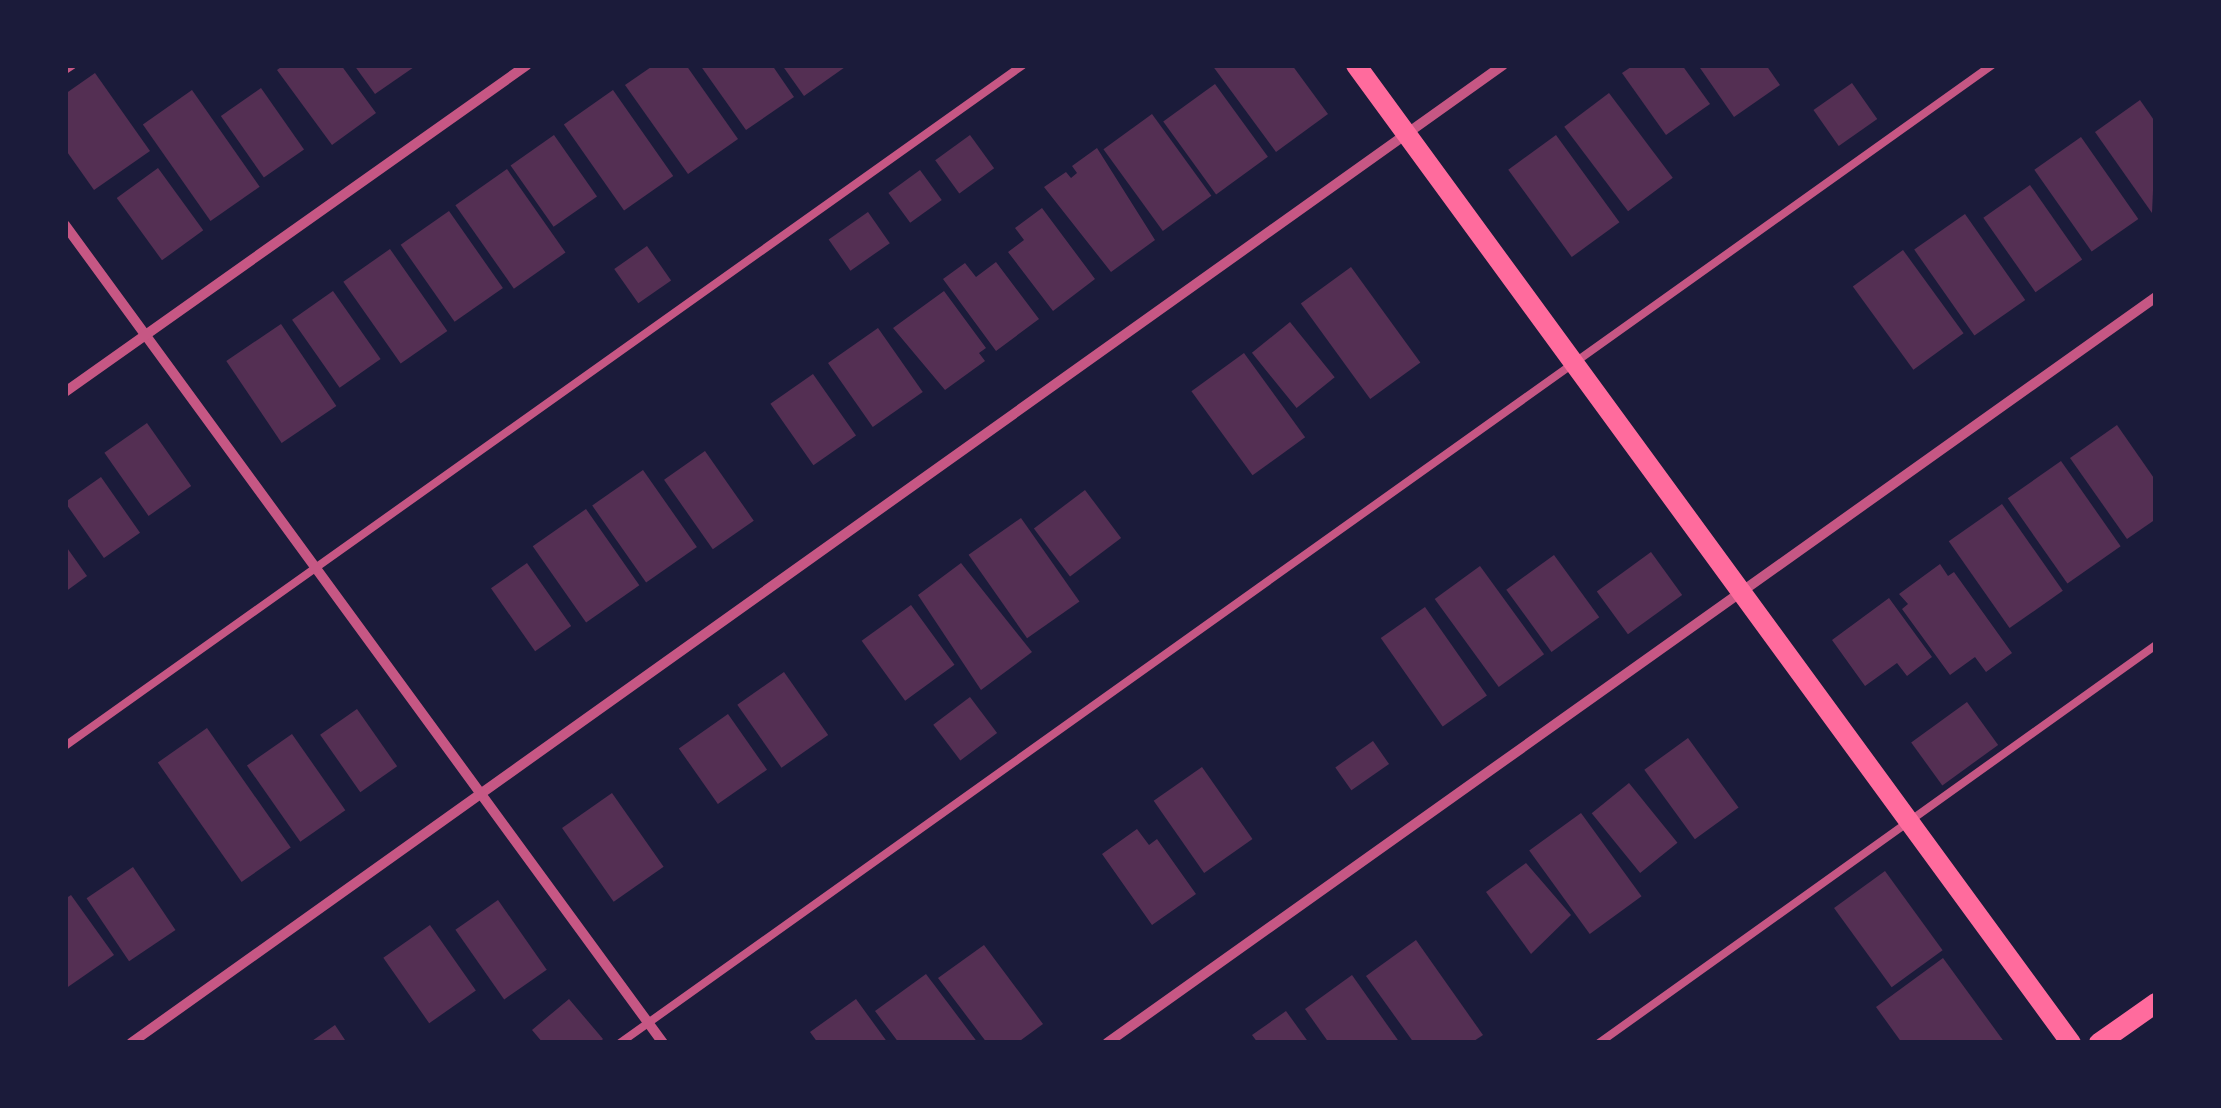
<!DOCTYPE html>
<html>
<head>
<meta charset="utf-8">
<style>
  body { margin:0 }
  #map { position:relative; width:2221px; height:1108px; overflow:hidden; background:#1b1b3a; font-family:"Noto Serif",serif }
  div>[style] { position:absolute }
  .building>* { inset:0; background:#542f53; transform-origin:0 0 }
  .service>* { height:8px; margin:-4px; padding:0 4px; transform-origin:4px; border-radius:4px; background:#c65784 }
  .minor>* { height:10px; margin:-5px; padding:0 5px; transform-origin:5px; border-radius:5px; background:#c65784 }
  .secondary>* { height:20px; margin:-10px; padding:0 10px; transform-origin:10px; border-radius:10px; background:#ff6b9d }
  span { translate:-50% -50%; white-space:nowrap; text-align:center; line-height:1.15; -webkit-text-stroke:8px #1b1b3a; paint-order:stroke }
  .frame { position:absolute; inset:0; border:68px solid #1b1b3a; pointer-events:none }
</style>
</head>
<body>
<div id="map">
  <div class="building">
    <i style="clip-path:polygon(284px 65px,341px 65px,376px 113px,332px 145px,277px 70px)"></i>
    <i style="clip-path:polygon(354px 65px,417px 65px,375px 94px)"></i>
    <i style="clip-path:polygon(654px 65px,686px 65px,738px 139px,688px 174px,625px 85px)"></i>
    <i style="clip-path:polygon(700px 65px,772px 65px,794px 97px,746px 130px)"></i>
    <i style="clip-path:polygon(782px 65px,848px 65px,804px 96px)"></i>
    <i style="clip-path:polygon(1212px 65px,1292px 65px,1328px 114px,1276px 152px)"></i>
    <i style="clip-path:polygon(1634px 65px,1682px 65px,1710px 104px,1666px 135px,1622px 73px)"></i>
    <i style="clip-path:polygon(1698px 65px,1766px 65px,1780px 85px,1734px 117px)"></i>
    <i style="clip-path:polygon(95px 73px,150px 151px,94px 190px,65px 149px,65px 94px)"></i>
    <i style="left:1852px;top:83px;width:44px;height:47px;rotate:55deg"></i>
    <i style="left:1215px;top:84px;width:90px;height:64px;rotate:54deg"></i>
    <i style="left:261px;top:88px;width:75px;height:49px;rotate:55deg"></i>
    <i style="left:192px;top:90px;width:118px;height:60px;rotate:55deg"></i>
    <i style="left:613px;top:90px;width:105px;height:60px;rotate:55deg"></i>
    <i style="left:1609px;top:93px;width:106px;height:56px;rotate:53deg"></i>
    <i style="clip-path:polygon(2140px 100px,2156px 123px,2152px 213px,2095px 132px)"></i>
    <i style="left:1152px;top:114px;width:101px;height:60px;rotate:54deg"></i>
    <i style="left:554px;top:135px;width:75px;height:53px;rotate:55deg"></i>
    <i style="left:970px;top:135px;width:41px;height:43px;rotate:54deg"></i>
    <i style="left:1556px;top:135px;width:108px;height:59px;rotate:54deg"></i>
    <i style="left:2081px;top:137px;width:100px;height:57px;rotate:55deg"></i>
    <i style="clip-path:polygon(1097px 148px,1155px 240px,1111px 272px,1044px 187px,1066px 172px,1071px 178px,1077px 173px,1072px 166px)"></i>
    <i style="left:158px;top:168px;width:77px;height:51px;rotate:54deg"></i>
    <i style="left:507px;top:169px;width:102px;height:63px;rotate:55deg"></i>
    <i style="left:920px;top:170px;width:37px;height:39px;rotate:54deg"></i>
    <i style="left:2030px;top:185px;width:91px;height:57px;rotate:55deg"></i>
    <i style="clip-path:polygon(1042px 208px,1095px 279px,1053px 311px,1008px 252px,1024px 240px,1015px 228px)"></i>
    <i style="left:449px;top:211px;width:94px;height:59px;rotate:55deg"></i>
    <i style="left:868px;top:212px;width:38px;height:48px;rotate:55deg"></i>
    <i style="left:1965px;top:214px;width:105px;height:62px;rotate:55deg"></i>
    <i style="left:647px;top:246px;width:42px;height:40px;rotate:55deg"></i>
    <i style="left:390px;top:249px;width:100px;height:57px;rotate:55deg"></i>
    <i style="left:1903px;top:250px;width:103px;height:62px;rotate:54deg"></i>
    <i style="clip-path:polygon(996px 262px,1039px 319px,996px 351px,943px 279px,965px 263px,976px 277px)"></i>
    <i style="left:1351px;top:267px;width:118px;height:62px;rotate:54deg"></i>
    <i style="left:333px;top:291px;width:83px;height:50px;rotate:55deg"></i>
    <i style="clip-path:polygon(944px 291px,986px 348px,979px 353px,985px 361px,945px 390px,893px 328px)"></i>
    <i style="left:1290px;top:322px;width:71px;height:49px;rotate:51deg"></i>
    <i style="left:281px;top:324px;width:99px;height:66px;rotate:56deg"></i>
    <i style="left:878px;top:328px;width:78px;height:61px;rotate:55deg"></i>
    <i style="left:1244px;top:353px;width:104px;height:65px;rotate:54deg"></i>
    <i style="left:813px;top:374px;width:75px;height:52px;rotate:55deg"></i>
    <i style="left:147px;top:423px;width:77px;height:52px;rotate:55deg"></i>
    <i style="clip-path:polygon(2117px 425px,2156px 481px,2156px 519px,2127px 539px,2070px 458px)"></i>
    <i style="left:705px;top:451px;width:85px;height:50px;rotate:55deg"></i>
    <i style="left:2061px;top:461px;width:104px;height:65px;rotate:55deg"></i>
    <i style="left:643px;top:470px;width:94px;height:62px;rotate:55deg"></i>
    <i style="left:101px;top:477px;width:68px;height:44px;rotate:55deg"></i>
    <i style="left:1085px;top:490px;width:60px;height:64px;rotate:53deg"></i>
    <i style="left:2002px;top:504px;width:106px;height:65px;rotate:55deg"></i>
    <i style="left:586px;top:509px;width:93px;height:65px;rotate:55deg"></i>
    <i style="left:1021px;top:518px;width:102px;height:64px;rotate:55deg"></i>
    <i style="clip-path:polygon(65px 545px,87px 576px,65px 592px)"></i>
    <i style="left:1651px;top:552px;width:53px;height:67px;rotate:54deg"></i>
    <i style="left:1554px;top:555px;width:77px;height:59px;rotate:54deg"></i>
    <i style="left:527px;top:563px;width:77px;height:44px;rotate:55deg"></i>
    <i style="clip-path:polygon(961px 563px,1032px 652px,981px 690px,918px 595px)"></i>
    <i style="clip-path:polygon(1940px 564px,1948px 576px,1954px 572px,2012px 653px,1986px 672px,1975px 657px,1950px 675px,1902px 609px,1908px 604px,1899px 594px)"></i>
    <i style="left:1480px;top:566px;width:109px;height:56px;rotate:54deg"></i>
    <i style="clip-path:polygon(1889px 598px,1932px 657px,1907px 676px,1897px 663px,1865px 686px,1832px 640px)"></i>
    <i style="left:911px;top:605px;width:74px;height:61px;rotate:54deg"></i>
    <i style="left:1425px;top:607px;width:108px;height:54px;rotate:55deg"></i>
    <i style="left:784px;top:672px;width:77px;height:57px;rotate:55deg"></i>
    <i style="left:970px;top:697px;width:45px;height:46px;rotate:53deg"></i>
    <i style="left:1967px;top:702px;width:53px;height:69px;rotate:54deg"></i>
    <i style="left:357px;top:709px;width:70px;height:45px;rotate:55deg"></i>
    <i style="left:728px;top:714px;width:68px;height:60px;rotate:55deg"></i>
    <i style="left:207px;top:728px;width:146px;height:60px;rotate:55deg"></i>
    <i style="left:292px;top:734px;width:93px;height:55px;rotate:55deg"></i>
    <i style="left:1688px;top:738px;width:86px;height:54px;rotate:54deg"></i>
    <i style="left:1373px;top:741px;width:28px;height:46px;rotate:55deg"></i>
    <i style="left:1202px;top:767px;width:88px;height:59px;rotate:55deg"></i>
    <i style="left:1629px;top:783px;width:77px;height:48px;rotate:51deg"></i>
    <i style="left:612px;top:793px;width:90px;height:61px;rotate:55deg"></i>
    <i style="left:1581px;top:813px;width:103px;height:64px;rotate:54deg"></i>
    <i style="clip-path:polygon(1137px 829px,1149px 845px,1157px 839px,1196px 894px,1152px 925px,1102px 854px)"></i>
    <i style="clip-path:polygon(1526px 863px,1571px 915px,1531px 954px,1486px 892px)"></i>
    <i style="left:133px;top:867px;width:76px;height:56px;rotate:56deg"></i>
    <i style="left:1885px;top:871px;width:98px;height:63px;rotate:54deg"></i>
    <i style="clip-path:polygon(71px 895px,114px 955px,65px 989px,65px 899px)"></i>
    <i style="left:498px;top:900px;width:85px;height:52px;rotate:55deg"></i>
    <i style="left:430px;top:925px;width:80px;height:57px;rotate:55deg"></i>
    <i style="clip-path:polygon(1416px 940px,1483px 1035px,1471px 1043px,1414px 1043px,1366px 976px)"></i>
    <i style="clip-path:polygon(984px 945px,1043px 1024px,1017px 1043px,987px 1043px,938px 978px)"></i>
    <i style="clip-path:polygon(1943px 958px,2005px 1043px,1902px 1043px,1876px 1007px)"></i>
    <i style="clip-path:polygon(926px 974px,978px 1043px,899px 1043px,875px 1011px)"></i>
    <i style="clip-path:polygon(1352px 975px,1400px 1043px,1329px 1043px,1305px 1009px)"></i>
    <i style="clip-path:polygon(569px 999px,603px 1039px,599px 1043px,543px 1043px,532px 1030px)"></i>
    <i style="clip-path:polygon(856px 999px,888px 1043px,818px 1043px,810px 1032px)"></i>
    <i style="clip-path:polygon(1286px 1011px,1309px 1043px,1258px 1043px,1252px 1035px)"></i>
    <i style="clip-path:polygon(335px 1025px,347px 1043px,309px 1043px)"></i>
  </div>
  <div class="service">
    <i style="left:65px;top:70px;width:9px;rotate:-32deg"></i>
    <i style="left:65px;top:746px;width:1175px;rotate:-35.41deg"></i>
    <i style="left:620px;top:1043px;width:1685px;rotate:-35.48deg"></i>
    <i style="left:1599px;top:1043px;width:685px;rotate:-35.55deg"></i>
  </div>
  <div class="minor">
    <i style="left:65px;top:225px;width:1013px;rotate:53.83deg"></i>
    <i style="left:65px;top:392px;width:566px;rotate:-35.29deg"></i>
    <i style="left:131px;top:1043px;width:1685px;rotate:-35.48deg"></i>
    <i style="left:1107px;top:1043px;width:1287px;rotate:-35.42deg"></i>
  </div>
  <div class="secondary">
    <i style="left:1356px;top:65px;width:1211px;rotate:53.83deg"></i>
    <i style="left:2099px;top:1043px;width:70px;rotate:-35.1deg"></i>
  </div>
  <div class="frame"></div>
</div>
</body>
</html>
